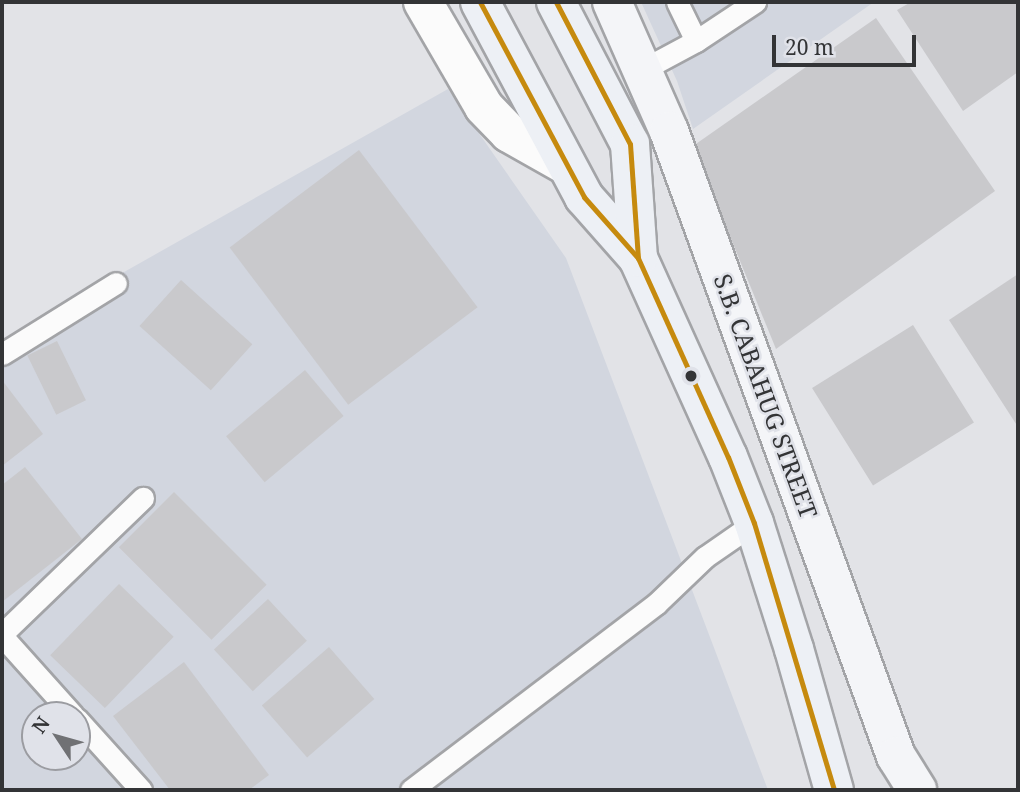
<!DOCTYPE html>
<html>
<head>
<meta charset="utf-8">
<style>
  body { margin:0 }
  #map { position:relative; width:1020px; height:792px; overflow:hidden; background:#e2e3e7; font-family:"Noto Serif",serif }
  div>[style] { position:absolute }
  .built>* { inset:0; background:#d2d6df }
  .building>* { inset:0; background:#c9c9cc; transform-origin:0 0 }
  .roads { filter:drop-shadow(2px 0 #a3a4a7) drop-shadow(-2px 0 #a3a4a7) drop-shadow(0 2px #a3a4a7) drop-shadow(0 -2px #a3a4a7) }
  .lane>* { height:21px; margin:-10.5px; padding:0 10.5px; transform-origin:10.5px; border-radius:10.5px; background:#fbfbfb }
  .street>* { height:38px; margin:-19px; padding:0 19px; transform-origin:19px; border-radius:19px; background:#fbfbfb }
  .secondary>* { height:38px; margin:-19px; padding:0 19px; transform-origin:19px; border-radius:19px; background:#f4f5f8 }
  .primary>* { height:38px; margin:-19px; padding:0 19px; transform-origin:19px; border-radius:19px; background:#edf0f5 }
  .bus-1>* { height:5px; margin:-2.5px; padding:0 2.5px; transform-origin:2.5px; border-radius:2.5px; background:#c68a0e }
  .dots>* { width:19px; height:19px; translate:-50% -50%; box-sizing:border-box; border:4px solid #e0e2e9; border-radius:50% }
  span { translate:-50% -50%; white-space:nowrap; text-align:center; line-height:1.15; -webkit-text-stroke:5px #e0e2e9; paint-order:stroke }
  .street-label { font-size:24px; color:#333436 }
  .frame { position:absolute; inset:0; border:4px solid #333436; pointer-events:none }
  .north { position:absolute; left:21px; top:701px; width:70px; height:70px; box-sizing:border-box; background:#e0e2e9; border:2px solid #9b9ca1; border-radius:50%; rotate:306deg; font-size:19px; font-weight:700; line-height:28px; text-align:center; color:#333436 }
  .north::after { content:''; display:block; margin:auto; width:24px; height:32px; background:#707174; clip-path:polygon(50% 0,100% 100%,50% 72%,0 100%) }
  .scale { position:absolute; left:772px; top:35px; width:144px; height:32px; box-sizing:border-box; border:4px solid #333436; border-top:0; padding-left:9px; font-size:21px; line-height:24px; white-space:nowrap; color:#333436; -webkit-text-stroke:5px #e0e2e9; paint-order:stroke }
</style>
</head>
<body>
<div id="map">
  <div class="built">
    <i style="clip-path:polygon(641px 2px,874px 2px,693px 129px,677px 81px)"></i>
    <i style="clip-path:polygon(evenodd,448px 89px,566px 258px,768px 790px,2px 790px,2px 341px,448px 89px,35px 715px,77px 715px,77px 757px,35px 757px,35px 715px)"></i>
  </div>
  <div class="building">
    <i style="clip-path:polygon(911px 2px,1018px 2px,1018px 72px,963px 111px,897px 10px)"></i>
    <i style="clip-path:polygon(876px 18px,995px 191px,776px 349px,693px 146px)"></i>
    <i style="left:359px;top:150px;width:197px;height:162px;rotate:53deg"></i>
    <i style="clip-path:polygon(1018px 274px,1018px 427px,949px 320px)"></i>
    <i style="left:181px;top:280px;width:96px;height:62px;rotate:42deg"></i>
    <i style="left:913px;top:325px;width:115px;height:119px;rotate:58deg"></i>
    <i style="left:57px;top:341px;width:66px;height:33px;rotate:64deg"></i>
    <i style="left:305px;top:370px;width:60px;height:103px;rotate:50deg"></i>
    <i style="clip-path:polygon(2px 380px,43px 434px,2px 466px)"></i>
    <i style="clip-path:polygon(25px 467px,82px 539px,2px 602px,2px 485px)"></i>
    <i style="left:174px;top:492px;width:131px;height:78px;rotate:45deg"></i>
    <i style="left:119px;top:584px;width:76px;height:99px;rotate:44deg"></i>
    <i style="left:268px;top:599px;width:57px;height:74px;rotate:47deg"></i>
    <i style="left:329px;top:647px;width:69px;height:89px;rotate:49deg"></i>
    <i style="clip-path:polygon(184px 662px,269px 775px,249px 790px,170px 790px,113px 716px)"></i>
  </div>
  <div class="roads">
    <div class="lane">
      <i style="left:677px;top:2px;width:43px;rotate:64deg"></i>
      <i style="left:640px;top:71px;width:64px;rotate:-28.2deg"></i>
      <i style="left:696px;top:41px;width:71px;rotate:-33.5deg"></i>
      <i style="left:2px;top:354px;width:134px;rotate:-31.9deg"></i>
      <i style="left:2px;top:634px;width:196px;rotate:-44deg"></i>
      <i style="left:2px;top:636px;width:106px;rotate:48.1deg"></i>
      <i style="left:77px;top:719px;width:96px;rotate:48deg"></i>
      <i style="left:411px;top:790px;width:308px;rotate:-37.2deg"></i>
      <i style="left:656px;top:604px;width:68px;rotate:-43.8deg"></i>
      <i style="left:705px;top:557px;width:60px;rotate:-34.8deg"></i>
    </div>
    <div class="street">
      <i style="left:423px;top:2px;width:121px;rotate:59.8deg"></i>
      <i style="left:484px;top:107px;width:36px;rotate:46deg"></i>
      <i style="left:509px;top:133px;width:65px;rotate:29.3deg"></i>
    </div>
    <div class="secondary">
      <i style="left:612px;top:2px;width:141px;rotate:66.2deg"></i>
      <i style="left:669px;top:131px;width:665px;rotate:70.04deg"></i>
      <i style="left:896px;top:756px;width:40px;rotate:58deg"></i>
    </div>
    <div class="primary">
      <i style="left:480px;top:2px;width:221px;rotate:61.9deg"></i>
      <i style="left:584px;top:197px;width:81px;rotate:48.5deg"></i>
      <i style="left:638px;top:258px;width:218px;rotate:65.7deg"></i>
      <i style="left:728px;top:457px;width:71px;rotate:68.5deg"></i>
      <i style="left:754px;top:523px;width:132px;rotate:72.4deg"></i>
      <i style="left:794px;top:649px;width:147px;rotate:74.2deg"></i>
      <i style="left:556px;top:2px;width:160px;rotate:62.5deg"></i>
      <i style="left:630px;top:144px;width:114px;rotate:86deg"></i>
    </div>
  </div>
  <div class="bus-1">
    <i style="left:480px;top:2px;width:221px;rotate:61.9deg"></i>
    <i style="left:584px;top:197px;width:81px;rotate:48.5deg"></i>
    <i style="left:638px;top:258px;width:218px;rotate:65.7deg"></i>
    <i style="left:728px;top:457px;width:71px;rotate:68.5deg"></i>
    <i style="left:754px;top:523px;width:279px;rotate:73.3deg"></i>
    <i style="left:556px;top:2px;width:160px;rotate:62.5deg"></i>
    <i style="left:630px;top:144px;width:114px;rotate:86deg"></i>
  </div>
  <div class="dots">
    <i style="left:691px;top:376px;background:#333436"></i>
  </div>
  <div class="street-label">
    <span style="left:766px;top:396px;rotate:70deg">S.B. CABAHUG STREET</span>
  </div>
  <div class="frame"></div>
  <div class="north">N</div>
  <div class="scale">20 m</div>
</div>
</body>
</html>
